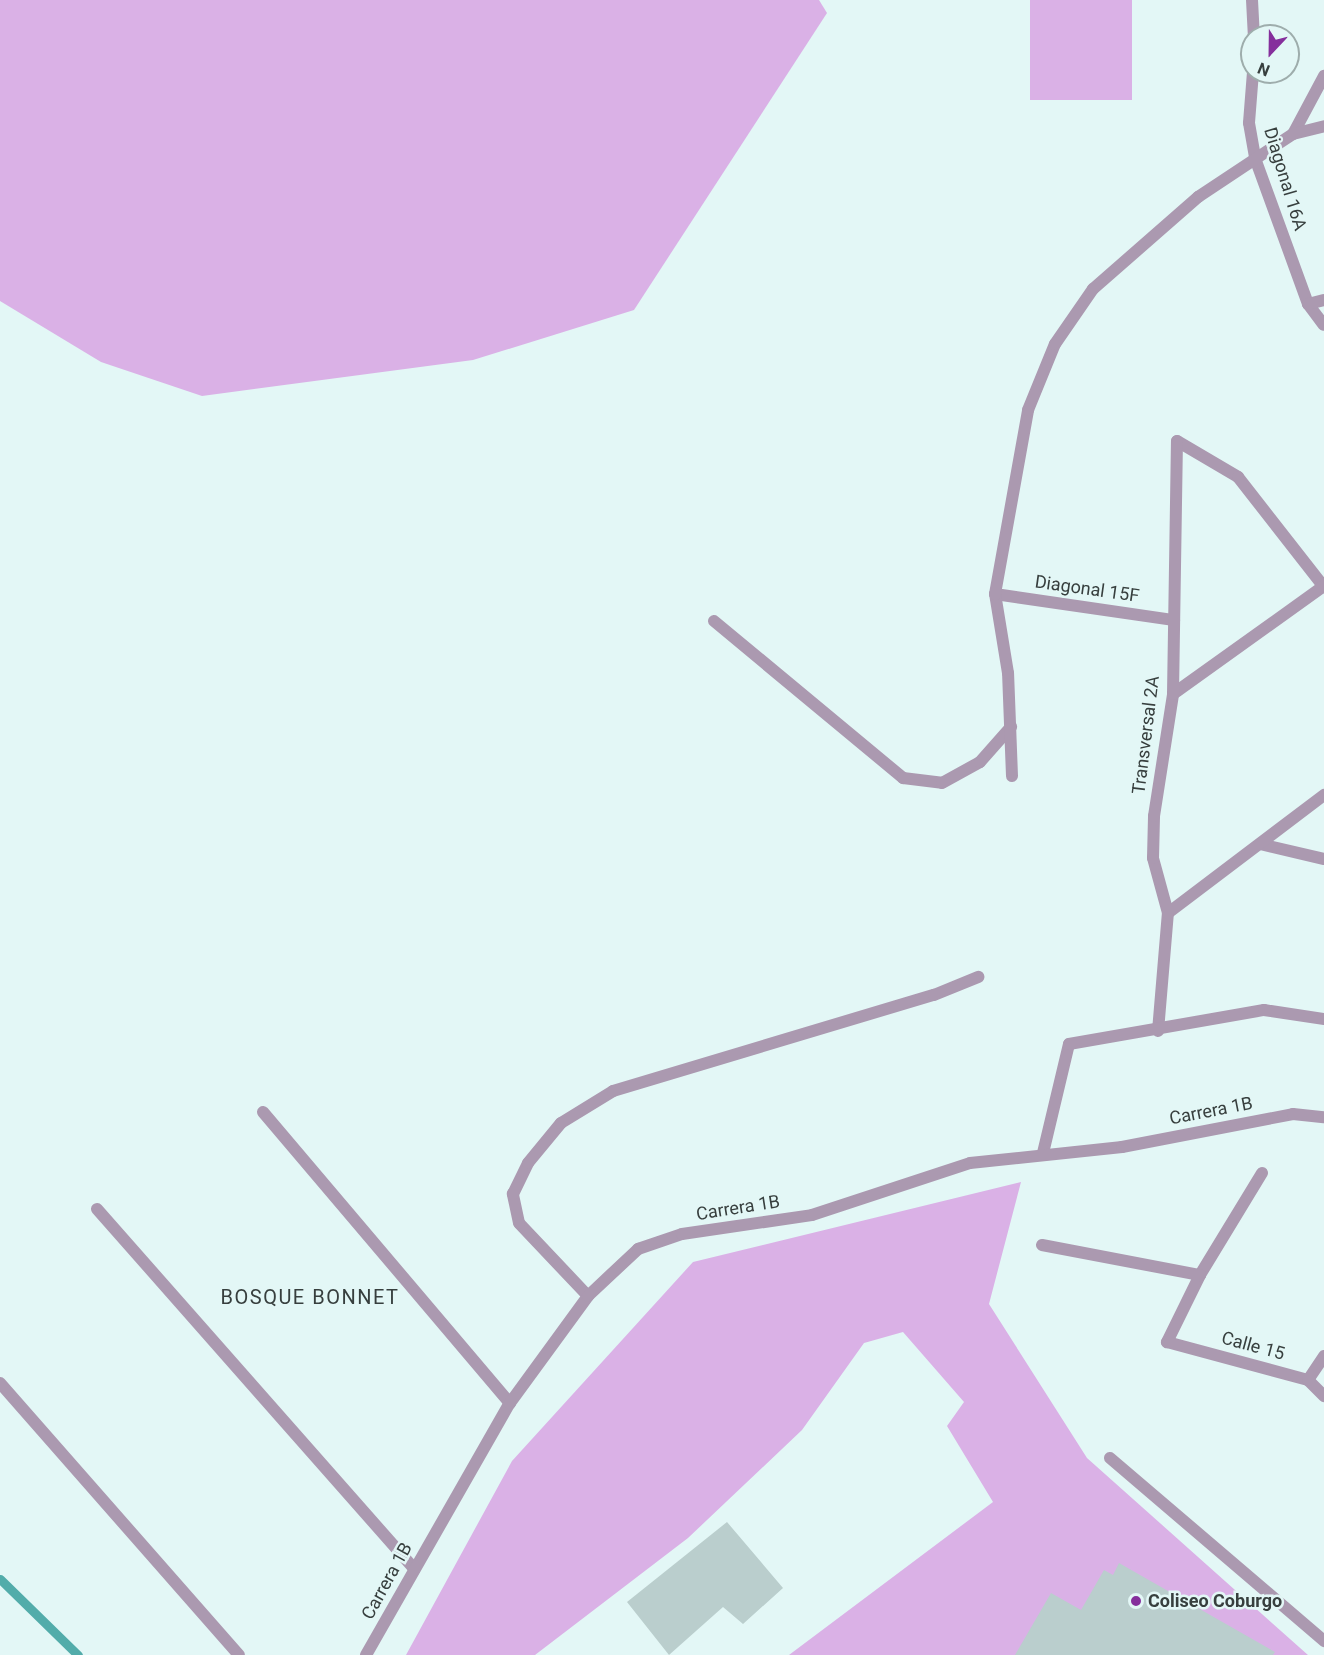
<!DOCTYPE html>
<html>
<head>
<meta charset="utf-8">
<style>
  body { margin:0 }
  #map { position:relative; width:1324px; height:1655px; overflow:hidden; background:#e3f7f6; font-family:Roboto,sans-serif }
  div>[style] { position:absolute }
  .green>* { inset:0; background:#dab1e6; transform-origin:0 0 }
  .stream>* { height:9px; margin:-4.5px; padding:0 4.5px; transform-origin:4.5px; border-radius:4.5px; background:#52acaa }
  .building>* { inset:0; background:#bacecd }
  .lane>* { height:12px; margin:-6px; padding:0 6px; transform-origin:6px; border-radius:6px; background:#ab99b0 }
  .street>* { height:12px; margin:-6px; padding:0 6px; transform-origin:6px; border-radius:6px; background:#ab99b0 }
  .dots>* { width:16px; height:16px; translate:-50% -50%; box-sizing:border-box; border:3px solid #e3f7f6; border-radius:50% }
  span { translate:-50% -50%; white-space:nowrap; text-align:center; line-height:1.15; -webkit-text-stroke:5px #e3f7f6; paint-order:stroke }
  .street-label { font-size:18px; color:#373f3e }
  .poi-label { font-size:18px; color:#373f3e; font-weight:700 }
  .left { translate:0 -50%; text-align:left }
  .neighbourhood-label { font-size:20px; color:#373f3e; letter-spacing:1.5px }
  .north { position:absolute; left:1240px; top:24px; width:60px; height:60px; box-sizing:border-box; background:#e3f7f6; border:2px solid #9eadac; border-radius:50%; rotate:202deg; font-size:16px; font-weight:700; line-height:24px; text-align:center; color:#373f3e }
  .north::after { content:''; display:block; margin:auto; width:21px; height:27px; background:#852f9c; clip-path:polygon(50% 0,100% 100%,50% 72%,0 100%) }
</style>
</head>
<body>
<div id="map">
  <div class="green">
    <i style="clip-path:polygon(0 0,819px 0,827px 13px,634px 310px,473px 360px,202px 396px,101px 362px,0 301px)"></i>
    <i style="left:1030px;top:0;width:102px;height:100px"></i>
    <i style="clip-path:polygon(1021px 1182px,989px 1304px,1087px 1458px,1308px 1655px,789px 1655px,993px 1502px,947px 1426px,964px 1402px,903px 1332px,864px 1343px,802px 1430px,688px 1538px,535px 1655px,406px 1655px,512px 1461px,693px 1262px)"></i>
  </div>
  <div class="stream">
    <i style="left:0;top:1579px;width:109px;rotate:44.3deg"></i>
  </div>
  <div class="building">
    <i style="clip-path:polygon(727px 1522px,783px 1588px,743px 1624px,723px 1607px,669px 1655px,627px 1602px)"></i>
    <i style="clip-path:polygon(1119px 1563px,1275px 1652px,1273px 1655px,1015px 1655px,1051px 1593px,1081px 1610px,1104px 1570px,1113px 1575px)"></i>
  </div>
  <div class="lane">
    <i style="left:588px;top:1296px;width:100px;rotate:-133.4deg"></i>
    <i style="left:519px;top:1223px;width:30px;rotate:-102deg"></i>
    <i style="left:513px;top:1194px;width:34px;rotate:-64deg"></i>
    <i style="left:528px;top:1163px;width:52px;rotate:-50.5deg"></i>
    <i style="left:561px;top:1123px;width:61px;rotate:-31.6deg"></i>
    <i style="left:613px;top:1091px;width:335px;rotate:-16.7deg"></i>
    <i style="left:934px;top:995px;width:48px;rotate:-22.2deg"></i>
  </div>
  <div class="street">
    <i style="left:1252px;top:0;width:36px;rotate:87deg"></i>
    <i style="left:1253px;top:72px;width:51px;rotate:94.5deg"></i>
    <i style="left:1249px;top:123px;width:39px;rotate:80deg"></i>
    <i style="left:1256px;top:161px;width:152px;rotate:70deg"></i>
    <i style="left:1308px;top:304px;width:26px;rotate:53deg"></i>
    <i style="left:1293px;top:134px;width:66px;rotate:-61.9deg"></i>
    <i style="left:1308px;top:304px;width:16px;rotate:-14deg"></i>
    <i style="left:1177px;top:441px;width:71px;rotate:30.5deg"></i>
    <i style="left:1238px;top:477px;width:140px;rotate:52deg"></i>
    <i style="left:995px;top:594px;width:181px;rotate:8.3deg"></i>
    <i style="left:714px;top:621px;width:246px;rotate:39.7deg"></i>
    <i style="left:903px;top:778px;width:39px;rotate:7deg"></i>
    <i style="left:942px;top:783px;width:43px;rotate:-28.9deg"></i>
    <i style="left:980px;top:762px;width:47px;rotate:-48.5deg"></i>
    <i style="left:1173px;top:694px;width:186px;rotate:-35.6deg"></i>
    <i style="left:1012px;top:776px;width:103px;rotate:-92.2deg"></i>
    <i style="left:1008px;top:673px;width:80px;rotate:-99.3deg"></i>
    <i style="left:995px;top:594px;width:187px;rotate:-79.8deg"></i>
    <i style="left:1028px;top:410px;width:71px;rotate:-67.8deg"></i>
    <i style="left:1055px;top:344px;width:67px;rotate:-55.4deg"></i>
    <i style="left:1093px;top:289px;width:140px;rotate:-41.2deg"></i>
    <i style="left:1198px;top:197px;width:114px;rotate:-33.6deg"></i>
    <i style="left:1293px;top:134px;width:32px;rotate:-14deg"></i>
    <i style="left:1260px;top:844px;width:66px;rotate:13.2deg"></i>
    <i style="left:1168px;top:913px;width:196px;rotate:-37.1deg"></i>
    <i style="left:1158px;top:1031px;width:118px;rotate:-85.2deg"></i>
    <i style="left:1168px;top:913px;width:57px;rotate:-105.3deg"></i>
    <i style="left:1153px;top:858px;width:42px;rotate:-88.6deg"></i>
    <i style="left:1154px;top:816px;width:123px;rotate:-81.1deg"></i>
    <i style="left:1173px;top:694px;width:253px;rotate:-89.1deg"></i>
    <i style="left:263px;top:1112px;width:382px;rotate:49.7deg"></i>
    <i style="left:1043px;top:1153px;width:112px;rotate:-76.6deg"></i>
    <i style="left:1069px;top:1044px;width:198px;rotate:-9.9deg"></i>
    <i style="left:1264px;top:1010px;width:61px;rotate:8.5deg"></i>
    <i style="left:1262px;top:1173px;width:119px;rotate:121.3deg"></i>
    <i style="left:1200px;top:1275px;width:75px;rotate:116.2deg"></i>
    <i style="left:1167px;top:1342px;width:146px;rotate:15.1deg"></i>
    <i style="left:1308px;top:1380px;width:23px;rotate:45deg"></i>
    <i style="left:97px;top:1209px;width:480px;rotate:48.6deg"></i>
    <i style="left:1042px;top:1245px;width:161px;rotate:10.8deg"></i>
    <i style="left:1308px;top:1380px;width:29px;rotate:-56deg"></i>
    <i style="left:0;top:1383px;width:362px;rotate:48.7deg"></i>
    <i style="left:1110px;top:1458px;width:282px;rotate:40.5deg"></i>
    <i style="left:366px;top:1655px;width:290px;rotate:-60.3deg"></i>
    <i style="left:510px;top:1403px;width:132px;rotate:-53.9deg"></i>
    <i style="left:588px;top:1296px;width:69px;rotate:-43.2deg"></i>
    <i style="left:638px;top:1249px;width:46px;rotate:-18.8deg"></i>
    <i style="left:682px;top:1234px;width:131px;rotate:-8.3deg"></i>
    <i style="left:812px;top:1215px;width:166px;rotate:-18.2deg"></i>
    <i style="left:970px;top:1163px;width:153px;rotate:-6deg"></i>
    <i style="left:1122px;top:1147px;width:174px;rotate:-10.9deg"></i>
    <i style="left:1293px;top:1114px;width:31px;rotate:6deg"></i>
  </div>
  <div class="dots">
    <i style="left:1136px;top:1601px;background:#852f9c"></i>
  </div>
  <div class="street-label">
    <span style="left:1285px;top:179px;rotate:73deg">Diagonal 16A</span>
    <span style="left:1087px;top:589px;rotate:8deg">Diagonal 15F</span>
    <span style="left:1146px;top:735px;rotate:-83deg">Transversal 2A</span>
    <span style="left:1211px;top:1111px;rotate:-11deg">Carrera 1B</span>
    <span style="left:738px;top:1208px;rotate:-9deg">Carrera 1B</span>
    <span style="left:1253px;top:1346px;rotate:15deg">Calle 15</span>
    <span style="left:387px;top:1581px;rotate:-61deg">Carrera 1B</span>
  </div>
  <div class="poi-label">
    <span class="left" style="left:1148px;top:1601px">Coliseo Coburgo</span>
  </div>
  <div class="neighbourhood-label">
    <span style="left:310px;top:1297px">BOSQUE BONNET</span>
  </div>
  <div class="north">N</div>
</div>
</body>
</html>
